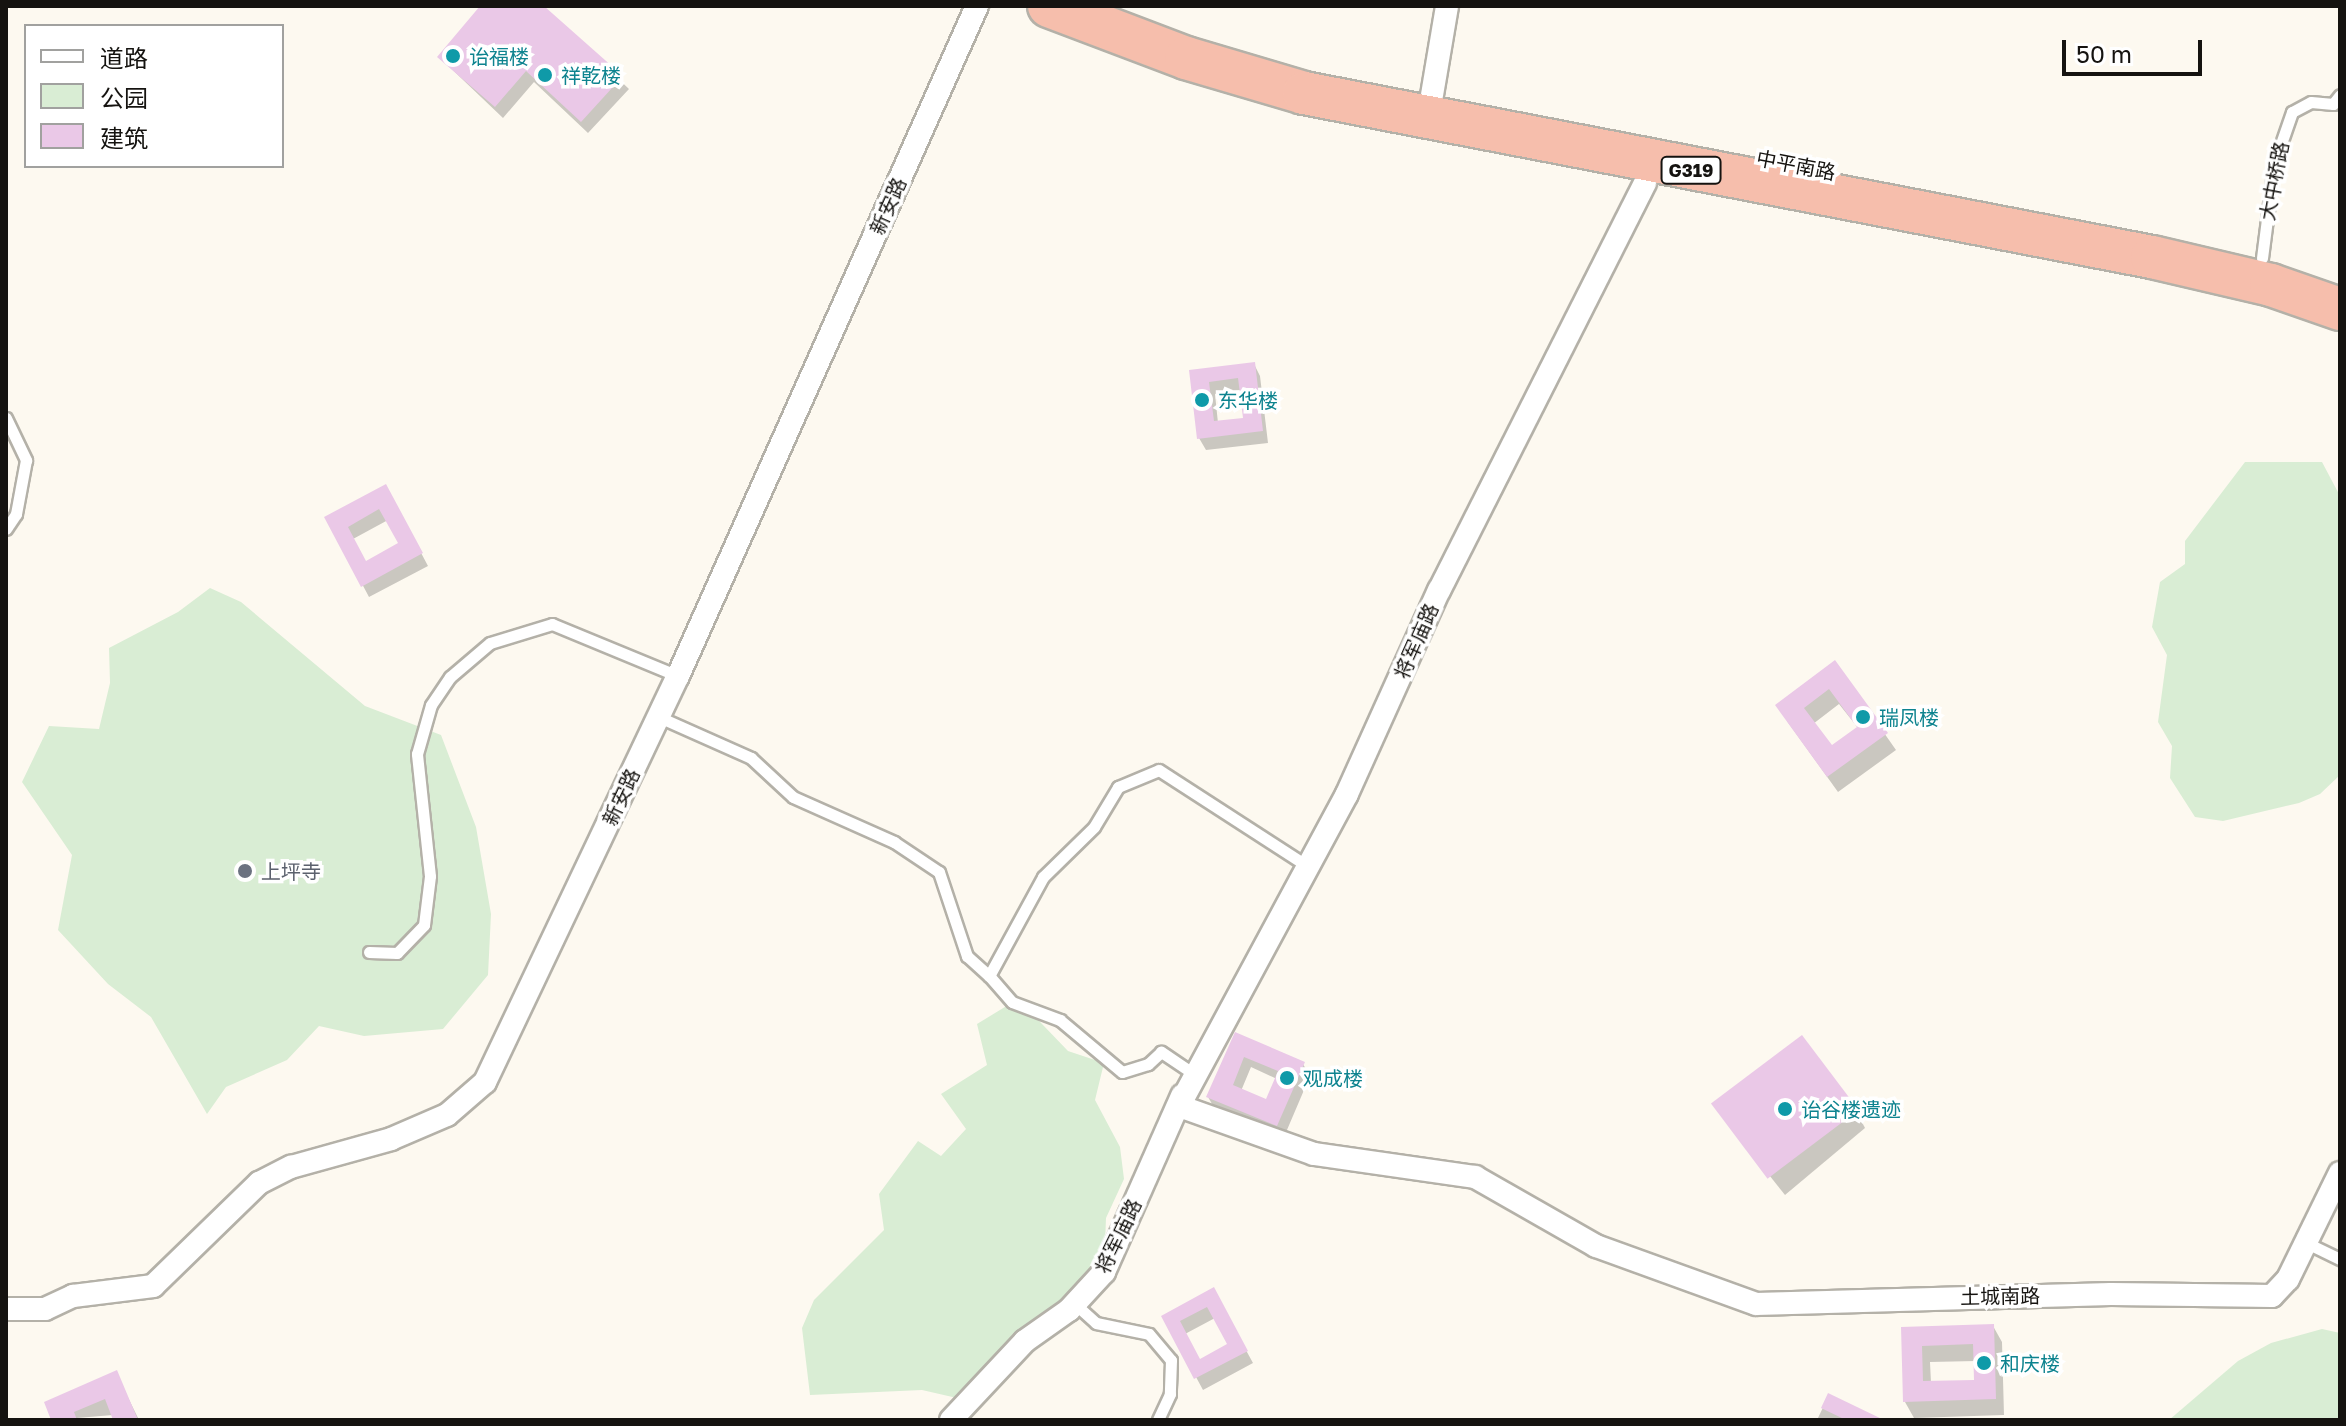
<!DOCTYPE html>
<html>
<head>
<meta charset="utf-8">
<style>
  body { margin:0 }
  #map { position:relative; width:2346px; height:1426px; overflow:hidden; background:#fdf9f0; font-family:"Golos Text","Noto Sans SC",sans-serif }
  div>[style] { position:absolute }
  .green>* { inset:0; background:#d9edd4 }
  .shadow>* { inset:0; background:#0003 }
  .building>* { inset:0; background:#eac8e7; transform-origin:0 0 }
  .roads { filter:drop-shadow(2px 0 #b4b1a8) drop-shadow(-2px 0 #b4b1a8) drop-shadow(0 2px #b4b1a8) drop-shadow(0 -2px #b4b1a8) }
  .lane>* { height:11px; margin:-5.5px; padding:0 5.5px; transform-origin:5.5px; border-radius:5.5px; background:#fff }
  .street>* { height:22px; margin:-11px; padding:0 11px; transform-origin:11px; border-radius:11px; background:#fff }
  .highway>* { height:42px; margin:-21px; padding:0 21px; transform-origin:21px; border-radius:21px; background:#f6beac }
  .dots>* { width:22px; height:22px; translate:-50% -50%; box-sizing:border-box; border:4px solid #fff; border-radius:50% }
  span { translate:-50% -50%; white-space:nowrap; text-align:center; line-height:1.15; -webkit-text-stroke:7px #fff; paint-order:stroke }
  .shield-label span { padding:2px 6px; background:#fff; border:2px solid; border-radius:6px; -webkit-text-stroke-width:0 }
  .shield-label { font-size:18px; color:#151310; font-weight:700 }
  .culture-label { font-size:20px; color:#0d838f }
  .left { translate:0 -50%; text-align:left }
  .street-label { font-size:20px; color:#151310 }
  .worship-label { font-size:20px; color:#5b616d }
  .frame { position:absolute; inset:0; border:8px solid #151310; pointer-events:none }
  .legend { position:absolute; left:24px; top:24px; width:260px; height:144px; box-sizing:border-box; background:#fff; border:2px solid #a1a19f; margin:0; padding:10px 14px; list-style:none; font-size:24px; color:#151310 }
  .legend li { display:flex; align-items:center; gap:16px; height:40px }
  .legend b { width:40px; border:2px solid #a1a19f }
  .scale { position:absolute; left:2062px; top:40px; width:140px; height:36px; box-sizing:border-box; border:4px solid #151310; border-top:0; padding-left:10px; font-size:24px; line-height:28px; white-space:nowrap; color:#151310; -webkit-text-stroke:6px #fff; paint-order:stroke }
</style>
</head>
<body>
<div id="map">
  <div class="green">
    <i style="clip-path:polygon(2245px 462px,2322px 462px,2340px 496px,2340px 775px,2320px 794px,2299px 803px,2223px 821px,2195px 817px,2170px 778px,2172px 746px,2158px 722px,2167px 655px,2152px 627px,2160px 582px,2185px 564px,2185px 541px)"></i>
    <i style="clip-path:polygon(210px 588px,241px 602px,365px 706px,441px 735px,476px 827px,491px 914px,488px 975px,443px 1029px,364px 1036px,319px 1026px,287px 1060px,226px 1087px,207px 1114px,151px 1017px,108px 984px,58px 930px,72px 855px,22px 782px,49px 726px,99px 729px,110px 683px,109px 648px,178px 612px)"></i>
    <i style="clip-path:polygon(1018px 999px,1068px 1051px,1104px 1063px,1095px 1100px,1120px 1147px,1124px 1179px,1106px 1218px,1104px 1272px,970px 1401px,922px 1390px,810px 1395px,802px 1328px,814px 1300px,884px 1230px,879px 1194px,918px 1141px,941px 1156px,966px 1129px,941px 1094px,987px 1065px,977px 1024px)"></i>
    <i style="clip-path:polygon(2322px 1329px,2340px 1333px,2340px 1420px,2169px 1420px,2238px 1361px,2271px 1343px)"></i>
  </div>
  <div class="shadow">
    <i style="clip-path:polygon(483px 6px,541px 6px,629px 89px,588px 133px,534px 82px,503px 118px,439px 57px)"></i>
    <i style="clip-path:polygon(evenodd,1254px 364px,1260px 376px,1268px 443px,1206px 450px,1199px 438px,1191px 372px,1254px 364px,1242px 390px,1245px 419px,1218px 423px,1215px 394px,1242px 390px)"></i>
    <i style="clip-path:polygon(evenodd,392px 498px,428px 566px,369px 597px,327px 518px,392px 498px,388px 520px,400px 544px,365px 563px,353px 539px,388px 520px)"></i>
    <i style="clip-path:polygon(evenodd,1835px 663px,1896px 750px,1838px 792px,1787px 721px,1835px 663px,1839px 704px,1858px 728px,1832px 748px,1813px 724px,1839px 704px)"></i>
    <i style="clip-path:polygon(evenodd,1236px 1035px,1303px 1064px,1310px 1076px,1284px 1137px,1215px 1109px,1208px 1097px,1236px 1035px,1251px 1067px,1277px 1079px,1267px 1102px,1241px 1091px,1251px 1067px)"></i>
    <i style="clip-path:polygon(1716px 1108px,1856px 1111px,1865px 1128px,1785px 1195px)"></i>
    <i style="clip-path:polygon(evenodd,1213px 1290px,1253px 1363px,1203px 1390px,1163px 1316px,1213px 1290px,1215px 1318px,1230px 1345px,1200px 1361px,1185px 1334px,1215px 1318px)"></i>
    <i style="clip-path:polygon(evenodd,1993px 1326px,2002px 1342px,2004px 1415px,1914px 1418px,1905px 1402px,1903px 1329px,1993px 1326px,1976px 1361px,1976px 1382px,1931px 1383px,1930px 1362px,1976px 1361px)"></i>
    <i style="clip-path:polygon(116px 1373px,139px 1420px,115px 1420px,113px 1415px,53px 1420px)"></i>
    <i style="clip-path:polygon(1829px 1395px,1876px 1420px,1817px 1420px)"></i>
  </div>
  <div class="building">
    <i style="clip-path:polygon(480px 6px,544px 6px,623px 76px,581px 122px,526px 71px,495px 107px,437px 57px)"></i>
    <i style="clip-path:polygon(evenodd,1255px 362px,1263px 431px,1197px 439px,1189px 370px,1255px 362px,1238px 378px,1243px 418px,1214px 421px,1209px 382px,1238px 378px)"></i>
    <i style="clip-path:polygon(evenodd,386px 484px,423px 553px,361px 587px,324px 517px,386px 484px,379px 509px,398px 543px,366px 561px,348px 527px,379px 509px)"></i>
    <i style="clip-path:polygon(evenodd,1835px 660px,1888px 733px,1827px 777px,1775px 705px,1835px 660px,1829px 689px,1857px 727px,1832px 745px,1804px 708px,1829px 689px)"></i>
    <i style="clip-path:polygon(evenodd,1235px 1032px,1305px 1062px,1277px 1126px,1206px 1097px,1235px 1032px,1244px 1057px,1278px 1071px,1266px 1099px,1233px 1085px,1244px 1057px)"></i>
    <i style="left:1802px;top:1035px;width:94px;height:114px;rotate:53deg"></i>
    <i style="clip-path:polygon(evenodd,1214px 1287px,1248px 1351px,1194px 1379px,1161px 1316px,1214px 1287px,1207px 1307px,1227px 1344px,1200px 1359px,1180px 1321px,1207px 1307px)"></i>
    <i style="clip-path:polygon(evenodd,1994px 1324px,1996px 1399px,1903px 1402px,1901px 1327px,1994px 1324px,1973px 1344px,1974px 1380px,1923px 1381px,1922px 1346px,1973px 1344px)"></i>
    <i style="clip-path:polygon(117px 1370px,138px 1420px,113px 1420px,105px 1399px,74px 1412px,77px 1420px,51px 1420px,44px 1402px)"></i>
    <i style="clip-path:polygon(1828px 1393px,1884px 1420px,1846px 1420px,1821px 1408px)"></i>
  </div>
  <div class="roads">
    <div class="lane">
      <i style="left:2262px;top:258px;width:95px;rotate:-82.7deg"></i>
      <i style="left:2274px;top:164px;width:55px;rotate:-70.9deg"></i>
      <i style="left:2292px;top:112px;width:21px;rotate:-28deg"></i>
      <i style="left:2311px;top:102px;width:22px;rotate:5deg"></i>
      <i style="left:2333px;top:104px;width:11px;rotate:-52deg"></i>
      <i style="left:6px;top:418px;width:47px;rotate:64.5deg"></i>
      <i style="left:26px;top:460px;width:55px;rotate:100.5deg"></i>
      <i style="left:16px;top:514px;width:18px;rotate:124deg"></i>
      <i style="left:659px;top:717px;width:101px;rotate:24deg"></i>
      <i style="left:751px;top:758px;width:57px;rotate:42.9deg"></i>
      <i style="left:793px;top:797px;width:111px;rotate:24deg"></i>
      <i style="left:894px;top:842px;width:54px;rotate:33.7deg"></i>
      <i style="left:939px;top:872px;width:89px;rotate:71.6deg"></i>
      <i style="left:967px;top:956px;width:30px;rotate:42deg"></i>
      <i style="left:369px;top:952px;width:28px;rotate:2deg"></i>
      <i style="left:397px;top:953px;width:39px;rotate:-46deg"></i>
      <i style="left:424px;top:925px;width:49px;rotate:-83deg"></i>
      <i style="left:430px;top:876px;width:123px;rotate:-96.1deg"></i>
      <i style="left:417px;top:754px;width:51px;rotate:-74.1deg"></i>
      <i style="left:431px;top:705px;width:34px;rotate:-56deg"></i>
      <i style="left:450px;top:677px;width:52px;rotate:-40.4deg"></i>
      <i style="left:490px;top:643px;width:65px;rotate:-17deg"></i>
      <i style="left:552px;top:624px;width:136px;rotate:22.4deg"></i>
      <i style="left:1194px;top:1074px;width:40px;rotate:-146deg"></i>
      <i style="left:1161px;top:1052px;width:18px;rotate:137deg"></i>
      <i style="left:1148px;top:1064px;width:27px;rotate:163deg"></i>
      <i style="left:1122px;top:1072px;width:81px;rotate:-140deg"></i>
      <i style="left:1060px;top:1020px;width:51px;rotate:-159.4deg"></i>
      <i style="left:1012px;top:1002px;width:35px;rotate:-131deg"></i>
      <i style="left:989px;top:976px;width:113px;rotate:-61.4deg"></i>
      <i style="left:1043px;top:877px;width:71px;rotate:-44.4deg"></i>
      <i style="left:1094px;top:827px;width:47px;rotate:-59deg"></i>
      <i style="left:1118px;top:787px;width:44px;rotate:-22.5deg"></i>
      <i style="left:1159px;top:770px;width:175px;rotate:32.9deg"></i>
      <i style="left:2313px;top:1246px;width:30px;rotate:26deg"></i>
      <i style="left:1075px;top:1304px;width:28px;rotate:42deg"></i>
      <i style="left:1096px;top:1323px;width:54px;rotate:11.7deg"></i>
      <i style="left:1149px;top:1334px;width:34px;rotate:50deg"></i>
      <i style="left:1171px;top:1360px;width:34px;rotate:92deg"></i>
      <i style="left:1170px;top:1394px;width:29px;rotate:115deg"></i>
    </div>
    <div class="street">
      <i style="left:1432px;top:95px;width:90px;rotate:-80.4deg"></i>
      <i style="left:1645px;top:183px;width:456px;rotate:116.8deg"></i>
      <i style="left:1439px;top:590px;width:224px;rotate:114.3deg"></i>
      <i style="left:1347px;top:794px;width:354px;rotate:118.3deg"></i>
      <i style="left:1179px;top:1106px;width:143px;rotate:19.6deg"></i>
      <i style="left:1314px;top:1154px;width:163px;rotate:8.1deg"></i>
      <i style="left:1475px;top:1177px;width:139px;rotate:29.7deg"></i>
      <i style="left:1596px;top:1246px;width:170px;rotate:19.9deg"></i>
      <i style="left:1756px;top:1304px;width:355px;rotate:-1.6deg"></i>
      <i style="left:2111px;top:1294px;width:161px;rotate:0.7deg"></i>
      <i style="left:2272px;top:1296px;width:23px;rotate:-47deg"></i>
      <i style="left:2288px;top:1279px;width:118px;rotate:-63.9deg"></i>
      <i style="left:6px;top:1309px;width:39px"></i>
      <i style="left:45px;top:1309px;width:31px;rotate:-25deg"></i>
      <i style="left:73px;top:1296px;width:81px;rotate:-7.1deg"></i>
      <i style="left:153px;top:1286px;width:148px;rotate:-44.2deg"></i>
      <i style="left:259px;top:1183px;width:36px;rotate:-27deg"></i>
      <i style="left:291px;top:1167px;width:104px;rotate:-15.6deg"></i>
      <i style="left:391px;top:1139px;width:61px;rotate:-23.2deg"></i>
      <i style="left:447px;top:1115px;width:50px;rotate:-41deg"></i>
      <i style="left:485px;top:1082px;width:450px;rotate:-64.6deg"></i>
      <i style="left:678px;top:676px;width:734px;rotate:-65.95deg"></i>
      <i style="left:951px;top:1420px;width:108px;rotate:-46.9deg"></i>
      <i style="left:1025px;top:1341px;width:54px;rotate:-35.2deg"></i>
      <i style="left:1069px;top:1310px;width:52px;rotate:-47.4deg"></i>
      <i style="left:1104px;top:1272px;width:193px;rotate:-66.1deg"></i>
    </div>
    <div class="highway">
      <i style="left:1049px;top:6px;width:147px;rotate:20.8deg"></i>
      <i style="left:1186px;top:58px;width:123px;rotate:16.5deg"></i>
      <i style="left:1304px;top:93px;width:864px;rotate:10.95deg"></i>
      <i style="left:2152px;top:257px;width:122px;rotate:13.2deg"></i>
      <i style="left:2271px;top:285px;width:73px;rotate:19.2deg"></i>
    </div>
  </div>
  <div class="dots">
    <i style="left:453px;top:56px;background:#0f9aa8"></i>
    <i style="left:545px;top:75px;background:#0f9aa8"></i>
    <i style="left:1202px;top:400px;background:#0f9aa8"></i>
    <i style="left:1863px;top:717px;background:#0f9aa8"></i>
    <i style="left:245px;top:871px;background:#6b7280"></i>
    <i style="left:1287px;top:1078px;background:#0f9aa8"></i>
    <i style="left:1785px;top:1109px;background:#0f9aa8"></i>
    <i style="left:1984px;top:1363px;background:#0f9aa8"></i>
  </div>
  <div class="shield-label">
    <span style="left:1691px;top:170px">G319</span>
  </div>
  <div class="culture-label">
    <span class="left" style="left:469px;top:56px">诒福楼</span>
    <span class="left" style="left:561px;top:75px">祥乾楼</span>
    <span class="left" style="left:1218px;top:400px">东华楼</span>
    <span class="left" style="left:1879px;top:717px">瑞凤楼</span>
    <span class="left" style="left:1303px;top:1078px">观成楼</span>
    <span class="left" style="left:1801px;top:1109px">诒谷楼遗迹</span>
    <span class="left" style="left:2000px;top:1363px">和庆楼</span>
  </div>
  <div class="street-label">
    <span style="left:1796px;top:165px;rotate:11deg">中平南路</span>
    <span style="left:2274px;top:181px;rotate:-79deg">大中桥路</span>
    <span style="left:888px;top:206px;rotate:-66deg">新安路</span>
    <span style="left:1416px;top:641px;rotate:-66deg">将军庙路</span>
    <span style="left:621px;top:797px;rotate:-65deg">新安路</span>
    <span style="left:1118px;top:1236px;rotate:-64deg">将军庙路</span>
    <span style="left:2000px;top:1296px;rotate:-1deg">土城南路</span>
  </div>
  <div class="worship-label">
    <span class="left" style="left:261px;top:871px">上坪寺</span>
  </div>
  <div class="frame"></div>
  <ul class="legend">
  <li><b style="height:10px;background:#fff"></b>道路</li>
  <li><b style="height:22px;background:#d9edd4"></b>公园</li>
  <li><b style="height:22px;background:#eac8e7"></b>建筑</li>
  </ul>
  <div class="scale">50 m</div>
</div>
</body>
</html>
